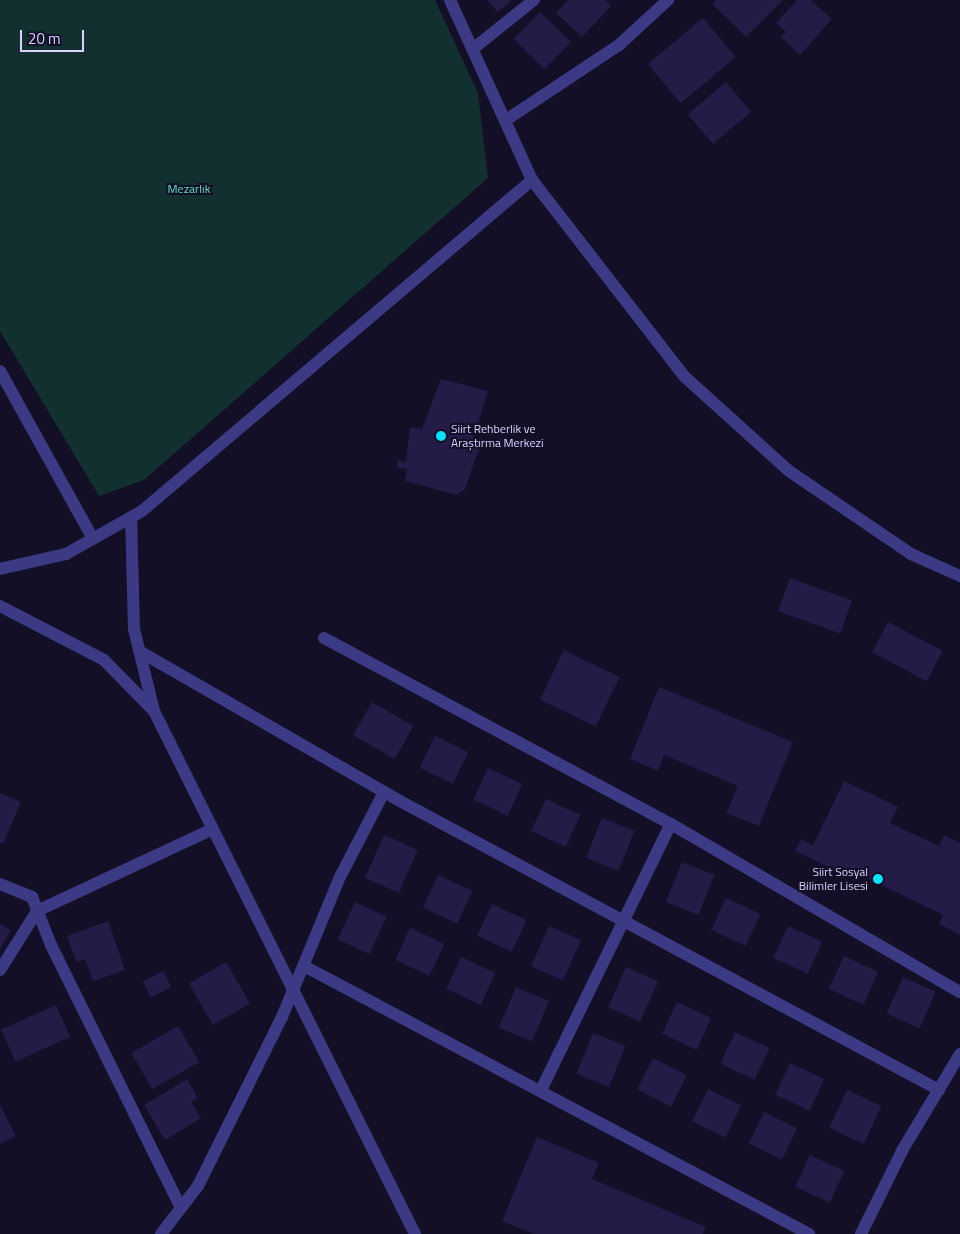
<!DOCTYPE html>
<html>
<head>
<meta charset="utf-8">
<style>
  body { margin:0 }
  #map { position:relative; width:960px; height:1234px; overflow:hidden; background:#130f26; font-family:"Titillium Web",sans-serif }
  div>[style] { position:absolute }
  .green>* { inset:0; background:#12302f }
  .building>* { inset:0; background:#241b47; transform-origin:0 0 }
  .minor>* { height:12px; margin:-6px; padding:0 6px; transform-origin:6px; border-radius:6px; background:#3d3a85 }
  .tertiary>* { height:12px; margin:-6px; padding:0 6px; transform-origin:6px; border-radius:6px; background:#3d3a85 }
  .dots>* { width:14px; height:14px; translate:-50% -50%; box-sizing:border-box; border:2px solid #130f26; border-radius:50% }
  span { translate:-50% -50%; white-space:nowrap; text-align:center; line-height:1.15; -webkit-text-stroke:4px #130f26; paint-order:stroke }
  .park-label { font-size:12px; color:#5fe0c0 }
  .poi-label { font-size:12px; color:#d9d4ff }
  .left { translate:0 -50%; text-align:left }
  .right { translate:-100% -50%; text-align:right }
  .scale { position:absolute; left:20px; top:30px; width:64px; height:22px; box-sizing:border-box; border:2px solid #d9d4ff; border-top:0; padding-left:6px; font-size:15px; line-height:18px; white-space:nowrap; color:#d9d4ff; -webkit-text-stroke:4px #130f26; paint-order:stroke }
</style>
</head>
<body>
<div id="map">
  <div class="green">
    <i style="clip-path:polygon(0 0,435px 0,478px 93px,488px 178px,144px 480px,99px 496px,0 331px)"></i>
  </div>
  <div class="building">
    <i style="clip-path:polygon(487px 0,512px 0,498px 12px)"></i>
    <i style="clip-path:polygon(568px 0,605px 0,611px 6px,582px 37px,556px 13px)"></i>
    <i style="clip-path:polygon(716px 0,783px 0,746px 37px,712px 4px)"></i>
    <i style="clip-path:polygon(797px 0,811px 0,832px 19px,800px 55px,781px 37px,786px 32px,776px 23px)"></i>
    <i style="left:540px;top:12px;width:43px;height:38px;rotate:44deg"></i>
    <i style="left:703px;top:18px;width:51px;height:72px;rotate:50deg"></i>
    <i style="left:726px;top:82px;width:39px;height:50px;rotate:50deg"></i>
    <i style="clip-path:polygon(441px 379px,488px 391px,471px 446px,479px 449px,465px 489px,457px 495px,405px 481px,407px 469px,397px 468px,398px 460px,406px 462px,410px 427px,422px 429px)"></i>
    <i style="left:790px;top:578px;width:66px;height:35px;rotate:20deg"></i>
    <i style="left:888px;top:622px;width:62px;height:34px;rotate:28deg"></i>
    <i style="left:564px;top:650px;width:62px;height:55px;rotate:26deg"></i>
    <i style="clip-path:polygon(659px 687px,793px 742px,759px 826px,726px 813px,738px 786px,664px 755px,658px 771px,630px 759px)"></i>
    <i style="left:372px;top:702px;width:48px;height:38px;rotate:30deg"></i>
    <i style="left:435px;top:736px;width:37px;height:35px;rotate:26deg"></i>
    <i style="left:488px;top:768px;width:38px;height:35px;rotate:25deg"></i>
    <i style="clip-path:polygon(844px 781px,898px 807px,890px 823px,939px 846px,944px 835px,960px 843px,960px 935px,939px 924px,943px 915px,846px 868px,843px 874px,795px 851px,801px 839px,813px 845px)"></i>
    <i style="clip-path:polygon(0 793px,21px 802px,3px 844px,0 842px)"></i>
    <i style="left:546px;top:799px;width:38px;height:35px;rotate:25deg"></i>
    <i style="left:602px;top:818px;width:35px;height:43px;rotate:22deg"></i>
    <i style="left:384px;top:835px;width:37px;height:47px;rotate:24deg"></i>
    <i style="left:682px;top:862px;width:35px;height:43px;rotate:22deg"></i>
    <i style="left:438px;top:875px;width:38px;height:36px;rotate:25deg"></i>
    <i style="left:726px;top:898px;width:38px;height:35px;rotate:25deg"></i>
    <i style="left:355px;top:902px;width:35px;height:41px;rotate:25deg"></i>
    <i style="left:492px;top:904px;width:38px;height:35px;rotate:25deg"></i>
    <i style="clip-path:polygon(108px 921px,125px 970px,93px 981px,85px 959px,76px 962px,67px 936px)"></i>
    <i style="clip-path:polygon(0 924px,11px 930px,0 949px)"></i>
    <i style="left:549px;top:926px;width:35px;height:44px;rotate:24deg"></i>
    <i style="left:788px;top:926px;width:38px;height:35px;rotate:25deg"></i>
    <i style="left:410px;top:928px;width:38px;height:35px;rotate:25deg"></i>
    <i style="left:844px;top:956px;width:38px;height:36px;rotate:25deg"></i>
    <i style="left:461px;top:957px;width:38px;height:35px;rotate:25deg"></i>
    <i style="left:226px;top:962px;width:48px;height:43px;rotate:60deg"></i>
    <i style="left:626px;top:967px;width:35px;height:44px;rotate:24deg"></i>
    <i style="left:163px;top:971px;width:18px;height:23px;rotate:63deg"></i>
    <i style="left:903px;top:977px;width:36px;height:40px;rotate:24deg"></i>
    <i style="left:516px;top:987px;width:36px;height:44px;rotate:23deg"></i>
    <i style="left:677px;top:1002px;width:38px;height:35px;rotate:25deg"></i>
    <i style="left:56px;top:1005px;width:35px;height:60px;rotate:66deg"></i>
    <i style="left:178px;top:1026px;width:42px;height:54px;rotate:60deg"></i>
    <i style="left:735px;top:1032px;width:38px;height:35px;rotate:25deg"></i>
    <i style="left:593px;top:1033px;width:35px;height:44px;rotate:22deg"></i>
    <i style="left:653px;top:1058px;width:38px;height:35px;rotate:27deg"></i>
    <i style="left:790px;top:1063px;width:38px;height:35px;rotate:25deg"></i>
    <i style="clip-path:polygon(187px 1079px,198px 1098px,191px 1102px,201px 1118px,165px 1140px,144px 1105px)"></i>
    <i style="left:708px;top:1089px;width:37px;height:36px;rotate:26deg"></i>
    <i style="left:847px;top:1090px;width:38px;height:42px;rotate:25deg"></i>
    <i style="clip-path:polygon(0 1105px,16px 1136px,0 1144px)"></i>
    <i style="left:764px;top:1112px;width:37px;height:35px;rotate:26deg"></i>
    <i style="clip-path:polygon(537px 1137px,599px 1163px,592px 1179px,706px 1227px,703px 1234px,534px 1234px,502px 1221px)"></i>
    <i style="left:810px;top:1155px;width:38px;height:35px;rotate:25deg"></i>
  </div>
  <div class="minor">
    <i style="left:474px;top:48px;width:77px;rotate:-38.7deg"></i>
    <i style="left:506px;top:120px;width:136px;rotate:-33.6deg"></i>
    <i style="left:619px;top:45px;width:67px;rotate:-42.6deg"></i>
    <i style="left:0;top:371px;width:192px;rotate:61deg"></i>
    <i style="left:0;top:569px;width:68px;rotate:-12.8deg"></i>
    <i style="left:66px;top:554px;width:87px;rotate:-29.5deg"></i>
    <i style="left:142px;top:511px;width:512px;rotate:-40.32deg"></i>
    <i style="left:324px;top:638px;width:394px;rotate:28.2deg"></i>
    <i style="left:671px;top:824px;width:334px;rotate:30.2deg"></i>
    <i style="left:139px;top:651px;width:299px;rotate:29.9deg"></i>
    <i style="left:398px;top:800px;width:614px;rotate:28.19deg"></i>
    <i style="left:0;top:884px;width:35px;rotate:22deg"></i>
    <i style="left:32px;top:897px;width:52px;rotate:68.4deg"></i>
    <i style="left:51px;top:945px;width:293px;rotate:63.7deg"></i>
    <i style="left:304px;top:966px;width:572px;rotate:27.95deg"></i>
    <i style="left:0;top:970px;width:70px;rotate:-57.9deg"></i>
    <i style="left:37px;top:911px;width:194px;rotate:-25deg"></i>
    <i style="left:542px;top:1088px;width:294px;rotate:-64deg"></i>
    <i style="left:161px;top:1234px;width:61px;rotate:-52.4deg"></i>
    <i style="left:198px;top:1186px;width:189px;rotate:-63.6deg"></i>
    <i style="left:282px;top:1017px;width:152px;rotate:-67.5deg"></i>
    <i style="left:340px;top:877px;width:96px;rotate:-62.6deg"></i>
    <i style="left:861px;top:1234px;width:95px;rotate:-63.7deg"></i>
    <i style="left:903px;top:1149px;width:111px;rotate:-59deg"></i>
  </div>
  <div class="tertiary">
    <i style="left:450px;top:0;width:198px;rotate:65.5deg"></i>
    <i style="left:532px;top:180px;width:249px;rotate:52.2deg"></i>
    <i style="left:685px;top:377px;width:140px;rotate:42.1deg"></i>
    <i style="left:789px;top:471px;width:148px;rotate:34.2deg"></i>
    <i style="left:911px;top:554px;width:54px;rotate:24.2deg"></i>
    <i style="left:0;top:606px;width:117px;rotate:27.4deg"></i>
    <i style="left:104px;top:660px;width:71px;rotate:45.6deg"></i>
    <i style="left:154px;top:711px;width:84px;rotate:-103.7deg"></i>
    <i style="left:134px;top:629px;width:112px;rotate:-91.5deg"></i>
    <i style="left:154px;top:711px;width:585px;rotate:63.48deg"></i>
  </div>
  <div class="dots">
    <i style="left:441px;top:436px;background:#00e5ff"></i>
    <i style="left:878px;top:879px;background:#00e5ff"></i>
  </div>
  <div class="park-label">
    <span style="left:189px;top:189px">Mezarlık</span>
  </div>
  <div class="poi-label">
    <span class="left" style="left:451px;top:436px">Siirt Rehberlik ve<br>Araştırma Merkezi</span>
    <span class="right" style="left:868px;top:879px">Siirt Sosyal<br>Bilimler Lisesi</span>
  </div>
  <div class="scale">20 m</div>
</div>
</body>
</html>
